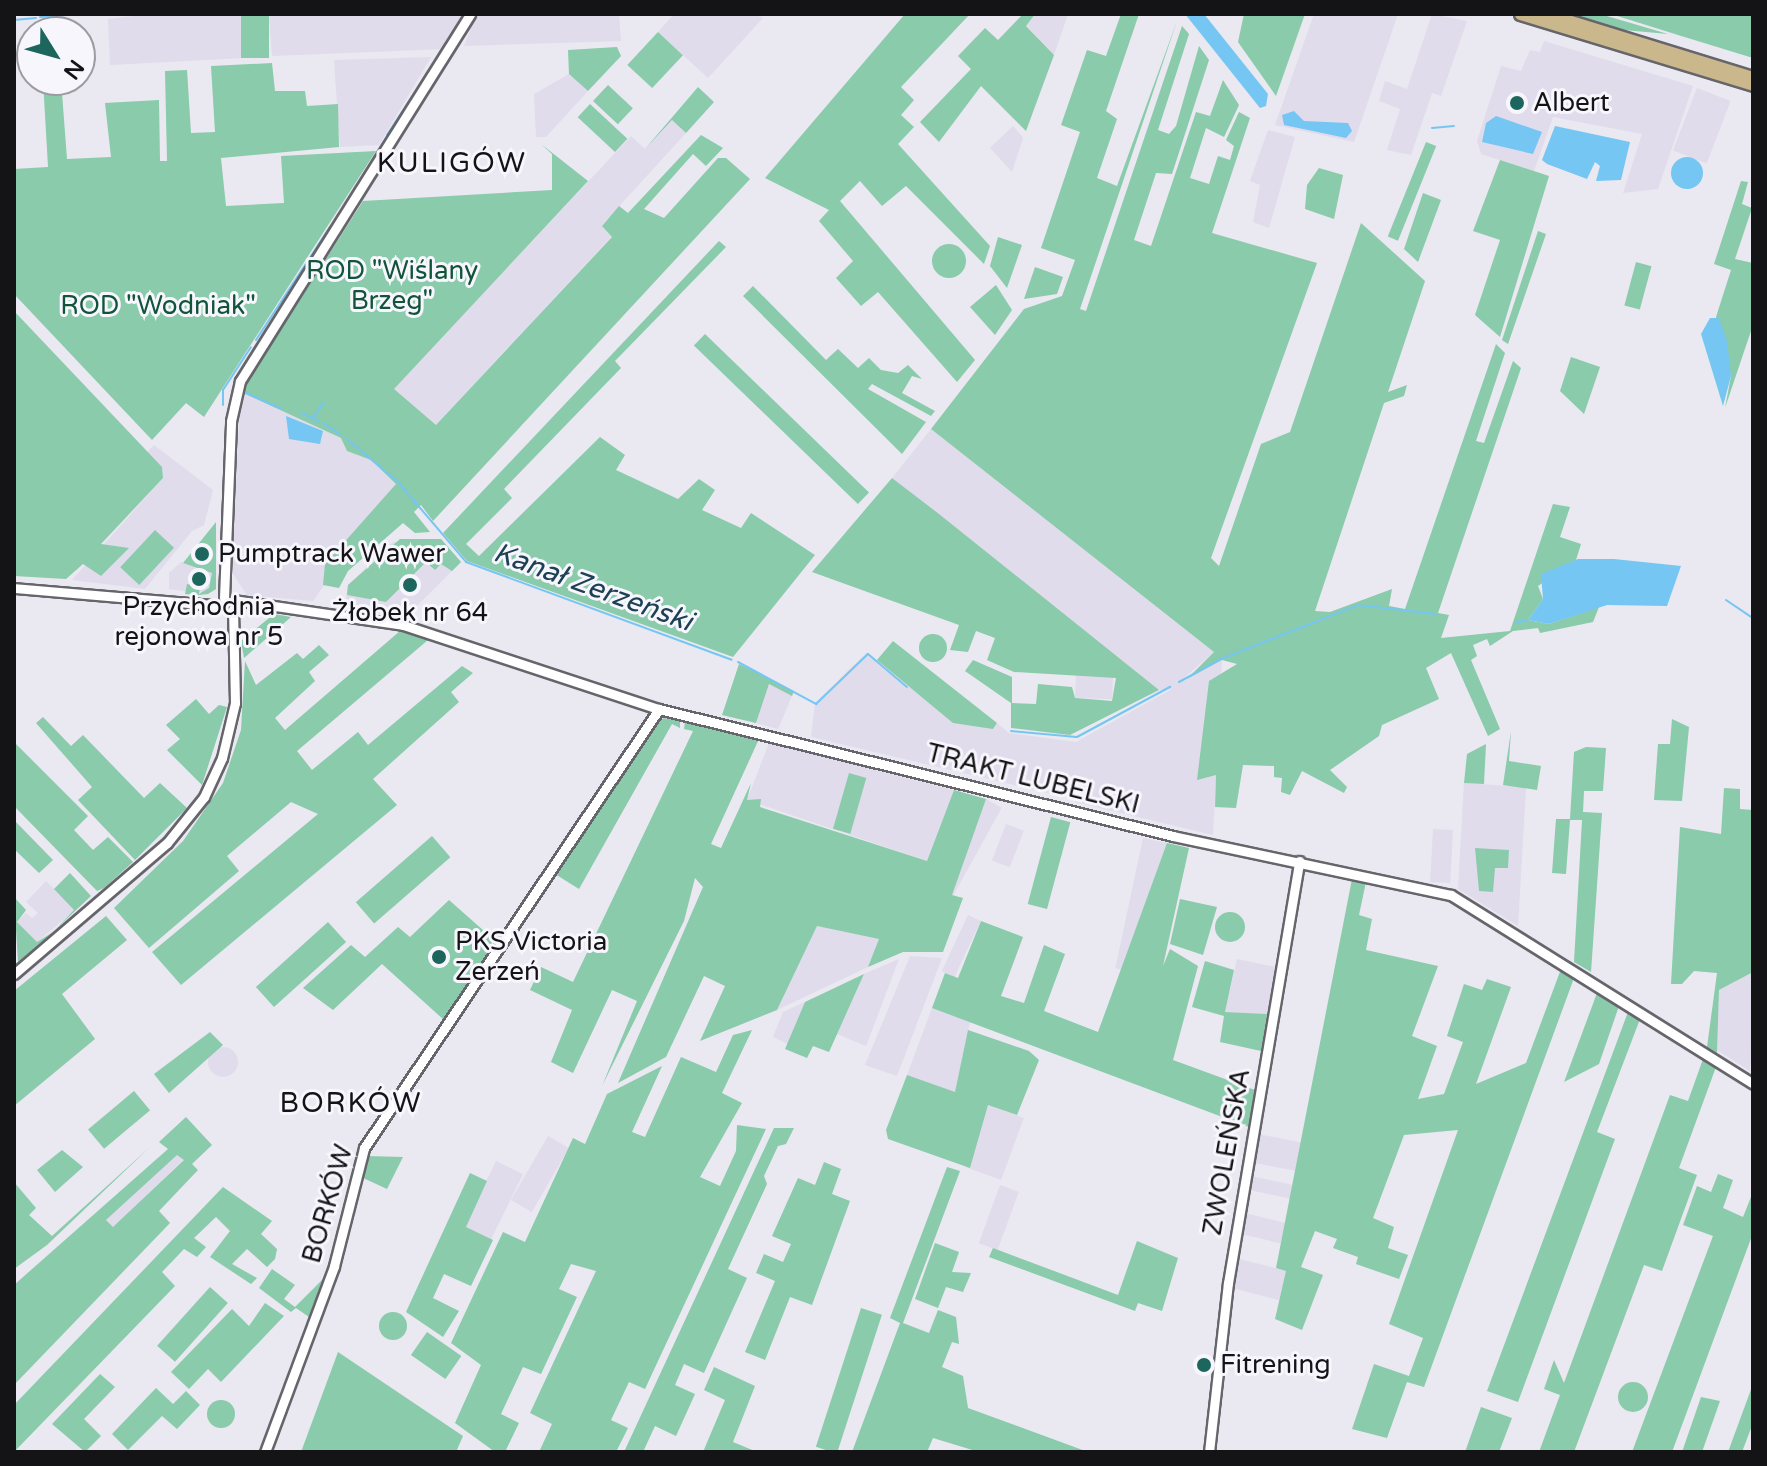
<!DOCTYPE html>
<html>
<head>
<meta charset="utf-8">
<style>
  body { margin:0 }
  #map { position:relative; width:1767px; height:1466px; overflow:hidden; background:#eae8f0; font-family:"Varela Round",sans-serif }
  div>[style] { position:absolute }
  .built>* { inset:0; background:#e0dceb; transform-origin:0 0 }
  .round { border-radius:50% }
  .green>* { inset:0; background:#89cbaa; transform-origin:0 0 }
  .water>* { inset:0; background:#75c6f3 }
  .stream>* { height:2px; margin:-1px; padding:0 1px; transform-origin:1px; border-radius:1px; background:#75c6f3 }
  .roads { filter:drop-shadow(2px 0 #66656b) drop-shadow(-2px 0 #66656b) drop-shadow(0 2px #66656b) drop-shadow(0 -2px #66656b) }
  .minor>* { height:9px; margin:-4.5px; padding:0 4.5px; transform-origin:4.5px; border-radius:4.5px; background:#fff }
  .major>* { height:11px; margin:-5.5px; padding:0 5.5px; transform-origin:5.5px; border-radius:5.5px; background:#cab78c }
  .dots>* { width:22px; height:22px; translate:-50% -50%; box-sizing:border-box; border:4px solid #f8f6fd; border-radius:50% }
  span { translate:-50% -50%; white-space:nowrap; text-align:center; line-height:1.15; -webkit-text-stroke:6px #f8f6fd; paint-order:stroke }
  .poi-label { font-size:26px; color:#141316 }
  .left { translate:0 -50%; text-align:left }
  .park-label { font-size:26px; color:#11543a }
  .street-label { font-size:26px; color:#141316 }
  .neighbourhood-label { font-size:28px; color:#141316; letter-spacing:2px }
  .water-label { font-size:28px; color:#1d4154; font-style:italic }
  .frame { position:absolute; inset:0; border:16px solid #141316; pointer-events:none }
  .north { position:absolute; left:16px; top:16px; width:80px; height:80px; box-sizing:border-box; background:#f8f6fd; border:2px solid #9d9ba1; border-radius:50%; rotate:127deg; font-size:22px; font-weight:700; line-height:32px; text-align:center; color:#141316 }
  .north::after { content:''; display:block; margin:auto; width:28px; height:36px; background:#1c665e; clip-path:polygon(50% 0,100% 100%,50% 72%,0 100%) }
</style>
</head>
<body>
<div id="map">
  <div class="built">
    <i style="clip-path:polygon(152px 14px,241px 14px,244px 58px,110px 65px,108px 19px)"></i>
    <i style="clip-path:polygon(269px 14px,464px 14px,464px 16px,446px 49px,272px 56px)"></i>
    <i style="clip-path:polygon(477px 14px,619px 14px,621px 41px,464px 46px)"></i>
    <i style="clip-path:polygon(674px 14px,755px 14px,763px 18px,708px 78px,658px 32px)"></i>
    <i style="clip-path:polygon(1035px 14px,1068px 14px,1054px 55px,1026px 25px)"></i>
    <i style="clip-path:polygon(1314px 14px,1398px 14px,1354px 142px,1275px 125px)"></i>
    <i style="clip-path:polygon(1432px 14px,1467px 21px,1441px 96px,1432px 93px,1411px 155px,1387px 150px,1400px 109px,1379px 101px,1385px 81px,1407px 89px)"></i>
    <i style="clip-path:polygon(1544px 41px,1693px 86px,1658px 189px,1623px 193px,1642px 134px,1553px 117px,1534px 171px,1481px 154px,1477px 141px,1501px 66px,1521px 71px,1530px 50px,1540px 52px)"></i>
    <i style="clip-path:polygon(431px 57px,379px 145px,340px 147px,334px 60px)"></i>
    <i style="clip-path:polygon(569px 74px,588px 91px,546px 137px,536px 137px,534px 94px)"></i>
    <i style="left:1697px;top:88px;width:36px;height:67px;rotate:21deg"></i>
    <i style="clip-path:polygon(672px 120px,686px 133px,602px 225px,612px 236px,436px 425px,393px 389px,631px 136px,645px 149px)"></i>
    <i style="clip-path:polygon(1013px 126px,1023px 138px,1012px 172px,990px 148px)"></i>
    <i style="clip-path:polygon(1268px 130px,1295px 137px,1269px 228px,1253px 222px,1260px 185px,1250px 181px)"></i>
    <i style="clip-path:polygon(241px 392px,341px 438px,347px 451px,371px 460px,396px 484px,313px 601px,247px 595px,231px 571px)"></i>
    <i style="clip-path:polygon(931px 429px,1214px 652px,1178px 683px,1222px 660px,1213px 835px,1075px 802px,1078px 789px,1072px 786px,1065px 797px,811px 737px,815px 703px,867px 652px,907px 686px,992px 729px,997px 723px,1009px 733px,1076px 742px,1172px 689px,1159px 690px,892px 478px)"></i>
    <i style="clip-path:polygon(154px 445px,213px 490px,204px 525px,192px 531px,145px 589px,72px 580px,163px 478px,162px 467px,146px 453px)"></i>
    <i style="clip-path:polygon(441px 539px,461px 562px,406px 617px,345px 604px,348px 585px,393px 542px)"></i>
    <i style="clip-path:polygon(181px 562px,214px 573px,207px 594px,169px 589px,169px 573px)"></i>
    <i style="left:1076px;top:674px;width:37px;height:24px;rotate:2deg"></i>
    <i style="clip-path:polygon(769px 684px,792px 696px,778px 729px,756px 723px)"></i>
    <i style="clip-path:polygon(769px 743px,954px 790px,927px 861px,747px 800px)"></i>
    <i style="clip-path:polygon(1464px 783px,1526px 787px,1518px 926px,1458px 889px)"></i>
    <i style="left:986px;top:799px;width:18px;height:102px;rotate:29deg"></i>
    <i style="left:1006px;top:824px;width:19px;height:39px;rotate:21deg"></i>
    <i style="left:1433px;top:829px;width:20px;height:53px;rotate:3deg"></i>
    <i style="left:1143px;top:838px;width:25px;height:133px;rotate:12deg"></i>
    <i style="clip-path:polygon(46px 881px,75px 910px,37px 942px,17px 922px,26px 913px,32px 918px,38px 913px,26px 902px)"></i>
    <i style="left:968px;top:915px;width:14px;height:62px;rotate:25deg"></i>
    <i style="clip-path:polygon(817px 926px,880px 939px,868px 967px,777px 1010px)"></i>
    <i style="clip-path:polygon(910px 956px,942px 958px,897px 1076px,865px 1065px)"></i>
    <i style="clip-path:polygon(899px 959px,866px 1046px,837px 1034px,864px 974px)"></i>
    <i style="clip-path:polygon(1237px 959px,1276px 967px,1267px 1014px,1225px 1012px)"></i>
    <i style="clip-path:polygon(1753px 972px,1753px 1004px,1750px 1071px,1717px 1050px,1719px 990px)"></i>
    <i style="clip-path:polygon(805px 1002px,788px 1044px,773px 1037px,783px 1012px)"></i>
    <i style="clip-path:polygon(932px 1008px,970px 1022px,955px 1093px,907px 1075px)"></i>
    <i class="round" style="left:208px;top:1047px;width:30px;height:30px"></i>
    <i style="left:988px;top:1105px;width:38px;height:66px;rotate:20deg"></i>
    <i style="left:1258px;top:1134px;width:44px;height:29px;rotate:11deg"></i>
    <i style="left:548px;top:1136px;width:24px;height:74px;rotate:30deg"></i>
    <i style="clip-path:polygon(177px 1154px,184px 1159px,113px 1228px,106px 1220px)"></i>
    <i style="left:496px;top:1161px;width:30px;height:73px;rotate:26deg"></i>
    <i style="left:1251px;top:1176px;width:43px;height:14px;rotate:12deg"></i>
    <i style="left:1000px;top:1185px;width:20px;height:62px;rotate:20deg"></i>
    <i style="left:1245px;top:1213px;width:42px;height:21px;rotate:14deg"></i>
    <i style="left:1239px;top:1259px;width:49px;height:30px;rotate:14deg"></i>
  </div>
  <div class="green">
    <i style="left:241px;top:14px;width:28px;height:44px"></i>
    <i style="clip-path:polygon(905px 14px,970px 14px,901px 87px,914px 100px,901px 115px,914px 127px,898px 144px,990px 246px,984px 264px,906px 186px,882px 206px,860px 181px,840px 201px,975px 360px,957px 382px,878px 292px,861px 306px,836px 278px,853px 261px,819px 221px,829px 210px,765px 178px)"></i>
    <i style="clip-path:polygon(1023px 14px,1035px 14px,1026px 26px,1054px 55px,1026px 131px,981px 86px,939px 142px,920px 122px,971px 69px,958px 56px,985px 28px,998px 40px)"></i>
    <i style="clip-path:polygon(1121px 14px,1139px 14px,1106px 111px,1117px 119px,1097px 178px,1117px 186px,1177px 21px,1080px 309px,1086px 311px,1182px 26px,1189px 34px,1158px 130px,1169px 134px,1176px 126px,1199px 46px,1209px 60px,1172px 174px,1156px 173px,1134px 240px,1151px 246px,1196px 112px,1210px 116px,1223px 80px,1239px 105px,1224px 137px,1206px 128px,1190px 178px,1209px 184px,1218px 156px,1230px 160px,1234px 146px,1226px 140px,1239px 112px,1250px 118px,1212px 233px,1317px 263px,1211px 558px,1219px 566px,1261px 444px,1290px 432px,1361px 223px,1425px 281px,1388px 392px,1407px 385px,1404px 396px,1384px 403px,1315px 611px,1330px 612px,1392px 589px,1389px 606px,1405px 609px,1496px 344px,1505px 353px,1476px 441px,1484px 443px,1513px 361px,1521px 368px,1438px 613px,1449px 615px,1441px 638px,1510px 631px,1553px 504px,1570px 507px,1560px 537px,1581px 544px,1576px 560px,1538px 586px,1543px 599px,1528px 620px,1549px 624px,1599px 607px,1593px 622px,1540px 633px,1538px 628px,1513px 631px,1490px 646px,1487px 639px,1473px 645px,1477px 656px,1471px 660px,1500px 729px,1488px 736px,1451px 653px,1426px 668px,1439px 699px,1382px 725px,1379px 736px,1330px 770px,1347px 787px,1344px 793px,1302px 771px,1290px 795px,1281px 792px,1282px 778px,1274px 777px,1274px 766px,1243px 765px,1236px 808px,1215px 807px,1216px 775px,1197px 780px,1209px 681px,1237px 664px,1222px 660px,1187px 679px,1214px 652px,931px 429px,1024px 309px,1062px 296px,1075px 260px,1041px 248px,1080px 132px,1061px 125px,1087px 50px,1106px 56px)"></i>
    <i style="clip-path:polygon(1244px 14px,1305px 14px,1276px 96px,1238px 42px)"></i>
    <i style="clip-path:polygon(1568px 14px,1600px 14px,1668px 34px,1624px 30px)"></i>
    <i style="clip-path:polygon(1611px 14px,1753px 14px,1753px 58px,1678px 35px)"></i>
    <i style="left:658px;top:32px;width:34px;height:45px;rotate:43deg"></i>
    <i style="clip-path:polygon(617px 47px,621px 56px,588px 91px,569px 74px,568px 50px)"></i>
    <i style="clip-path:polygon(272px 63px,275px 91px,305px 91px,307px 106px,338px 104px,339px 147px,221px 158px,226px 206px,284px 203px,281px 156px,376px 151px,204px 417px,186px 403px,152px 440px,14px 294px,14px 169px,48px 167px,43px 80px,61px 80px,67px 159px,111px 157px,105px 103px,159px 100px,160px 161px,167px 161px,165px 71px,187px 70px,191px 133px,215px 132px,211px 66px)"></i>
    <i style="left:608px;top:85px;width:34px;height:22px;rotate:43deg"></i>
    <i style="clip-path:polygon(698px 87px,714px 102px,686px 133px,672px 120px,645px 149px)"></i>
    <i style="left:590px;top:104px;width:51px;height:18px;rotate:43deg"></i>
    <i style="clip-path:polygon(701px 135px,723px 148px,706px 166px,693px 154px,644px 209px,664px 218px,718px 158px,726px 158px,750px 179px,433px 521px,421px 505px,414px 512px,430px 532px,415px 533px,403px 523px,348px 571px,339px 588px,323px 585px,325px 564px,396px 484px,371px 460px,347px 451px,341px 438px,241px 392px,363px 201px,552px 190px,552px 154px,541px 144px,588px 181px,394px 389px,436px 425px,612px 237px,602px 226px,619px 206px,628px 213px)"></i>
    <i style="left:1426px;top:142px;width:11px;height:102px;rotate:22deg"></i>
    <i style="clip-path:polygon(1500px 160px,1549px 176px,1500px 337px,1475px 315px,1500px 240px,1473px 231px)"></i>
    <i style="clip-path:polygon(1319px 168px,1343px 175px,1334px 219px,1305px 209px,1307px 185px)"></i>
    <i style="clip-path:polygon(1741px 181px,1748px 182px,1742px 204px,1752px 208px,1735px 259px,1753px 263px,1753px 325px,1725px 408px,1731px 376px,1716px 317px,1731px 270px,1714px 264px)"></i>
    <i style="clip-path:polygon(1423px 193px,1441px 200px,1418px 262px,1404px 249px)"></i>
    <i style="clip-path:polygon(1538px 231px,1546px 234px,1508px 344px,1502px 340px)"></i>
    <i style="clip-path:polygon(998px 237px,1022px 245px,1007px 288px,990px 266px)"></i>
    <i style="clip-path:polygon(719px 241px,726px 247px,615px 361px,621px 368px,504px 489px,512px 498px,466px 544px,479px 556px,600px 437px,625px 455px,616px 470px,678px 499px,699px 479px,715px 490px,702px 510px,741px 528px,751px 513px,815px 555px,733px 657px,467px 561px,443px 533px)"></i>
    <i class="round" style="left:932px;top:244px;width:34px;height:34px"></i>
    <i style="left:1636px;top:262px;width:16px;height:45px;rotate:15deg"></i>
    <i style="clip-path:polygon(1035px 267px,1063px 277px,1057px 294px,1024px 299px)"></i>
    <i style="clip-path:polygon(996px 285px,1012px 310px,995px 335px,970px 307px)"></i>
    <i style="clip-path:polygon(753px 286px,826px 360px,838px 349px,858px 368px,869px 358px,881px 370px,898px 373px,908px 365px,922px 379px,912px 376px,902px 393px,935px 411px,931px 416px,872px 384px,868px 389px,926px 422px,902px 454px,743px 296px)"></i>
    <i style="clip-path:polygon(14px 311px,162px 467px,163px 478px,101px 544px,129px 548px,101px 576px,83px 564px,66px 579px,14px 576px)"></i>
    <i style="left:705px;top:334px;width:228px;height:16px;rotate:44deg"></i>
    <i style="clip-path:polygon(1571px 357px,1600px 367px,1584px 414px,1560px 391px)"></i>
    <i style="clip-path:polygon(892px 478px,939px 514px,1159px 690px,1070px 735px,1011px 728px,1011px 703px,965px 671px,973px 660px,1012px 677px,1012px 703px,1036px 704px,1038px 684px,1072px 687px,1075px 698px,1112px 701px,1116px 678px,1014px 672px,987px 660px,995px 638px,976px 631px,968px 652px,950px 650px,959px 625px,812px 572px)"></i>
    <i style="clip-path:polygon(216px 522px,216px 589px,208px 594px,199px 595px,185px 594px,187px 584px,200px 587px,199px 594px,209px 588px,212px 573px,183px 563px)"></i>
    <i style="left:155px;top:530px;width:26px;height:51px;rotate:43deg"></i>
    <i style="clip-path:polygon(400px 539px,441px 539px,461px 562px,452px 571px,441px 564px,435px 570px,426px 562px,386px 602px,347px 595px,348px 585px)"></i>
    <i style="clip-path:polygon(274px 614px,291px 617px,244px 658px,241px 641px)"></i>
    <i style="clip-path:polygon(400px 631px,428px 640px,297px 751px,312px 770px,358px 732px,368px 745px,462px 666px,473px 673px,451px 692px,459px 702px,373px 779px,397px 805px,181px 985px,152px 952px,318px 814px,291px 802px,227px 856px,239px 871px,149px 948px,114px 908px,183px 841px,223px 783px,241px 730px,245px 661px,256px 685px,297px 653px,303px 659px,319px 645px,329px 655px,309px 672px,315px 681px,275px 718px,285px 730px)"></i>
    <i class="round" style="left:919px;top:634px;width:28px;height:28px"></i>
    <i style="clip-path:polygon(893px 641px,997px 723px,993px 729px,953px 723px,877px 660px)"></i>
    <i style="clip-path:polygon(739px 664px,794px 691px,792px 696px,769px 684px,756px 723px,722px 715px)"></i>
    <i style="clip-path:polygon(196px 699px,209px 714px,219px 705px,227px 707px,202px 785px,167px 750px,180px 739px,166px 725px)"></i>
    <i style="clip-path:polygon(43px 717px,71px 746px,83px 735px,144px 798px,160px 783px,187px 808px,135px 860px,78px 800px,92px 787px,36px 723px)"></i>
    <i style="clip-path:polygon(664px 718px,680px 721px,680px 728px,672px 724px,579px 889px,555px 874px,652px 725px)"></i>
    <i style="clip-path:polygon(1672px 719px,1689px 727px,1682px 801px,1654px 800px,1658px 744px,1670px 744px)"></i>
    <i style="clip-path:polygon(685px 722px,759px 739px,711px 844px,721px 848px,751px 783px,747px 800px,761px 799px,760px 807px,927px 861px,954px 790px,986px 799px,952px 895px,963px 898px,943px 952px,903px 952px,868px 967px,879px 939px,817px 926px,777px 1010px,700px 1041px,725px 986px,704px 976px,666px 1057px,618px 1083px,703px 887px,695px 878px,684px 921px,602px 1086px,637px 1001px,612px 990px,573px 1073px,551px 1062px,572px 1010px,530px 990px,541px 967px,573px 982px,693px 731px,684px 729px)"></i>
    <i style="clip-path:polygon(1511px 731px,1509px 761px,1541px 766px,1537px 790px,1503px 785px)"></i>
    <i style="clip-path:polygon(14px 742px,88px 816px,74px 830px,93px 850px,108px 837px,133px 862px,104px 888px,97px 891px,14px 806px)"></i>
    <i style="clip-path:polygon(1486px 744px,1484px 784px,1464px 783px,1467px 754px)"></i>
    <i style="clip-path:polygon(1586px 747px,1606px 748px,1603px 791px,1584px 791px,1583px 812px,1602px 813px,1591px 972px,1574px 962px,1582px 820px,1570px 820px,1566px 874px,1552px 873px,1556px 819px,1570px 819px,1574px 752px)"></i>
    <i style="left:849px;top:773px;width:18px;height:58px;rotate:16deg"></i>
    <i style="clip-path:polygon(1724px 788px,1740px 789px,1740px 809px,1753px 810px,1753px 972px,1719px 990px,1717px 1053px,1707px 1047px,1717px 973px,1694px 971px,1682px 984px,1671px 984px,1680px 827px,1721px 834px)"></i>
    <i style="left:1051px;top:817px;width:20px;height:90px;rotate:15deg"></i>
    <i style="clip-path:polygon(14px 820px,53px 860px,39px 873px,14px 849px)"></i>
    <i style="left:432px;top:836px;width:28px;height:101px;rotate:49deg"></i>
    <i style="clip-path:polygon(1167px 843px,1189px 848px,1163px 966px,1170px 949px,1198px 966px,1173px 1060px,1255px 1090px,1249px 1127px,932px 1008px,945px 973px,958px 978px,981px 921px,1023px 937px,1001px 996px,1024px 1003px,1044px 945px,1065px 954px,1044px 1011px,1098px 1032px)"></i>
    <i style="clip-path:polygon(1475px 848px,1509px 850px,1508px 868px,1495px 868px,1493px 892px,1479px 891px)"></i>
    <i style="clip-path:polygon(70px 873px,91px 896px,56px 929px,74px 910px,54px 889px)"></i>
    <i style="clip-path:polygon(1352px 879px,1366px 882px,1359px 915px,1372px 919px,1366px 950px,1438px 966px,1412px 1036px,1437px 1046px,1418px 1099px,1444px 1094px,1463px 1042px,1447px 1036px,1464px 984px,1482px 990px,1487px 979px,1511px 987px,1476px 1084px,1526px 1063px,1561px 969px,1574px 978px,1424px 1387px,1407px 1382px,1387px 1438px,1352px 1429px,1374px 1364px,1409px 1376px,1423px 1338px,1389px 1324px,1458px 1130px,1404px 1135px,1373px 1218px,1394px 1227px,1388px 1248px,1408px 1255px,1399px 1279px,1356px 1264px,1358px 1257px,1333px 1248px,1337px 1239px,1315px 1231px,1301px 1267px,1323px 1275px,1302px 1330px,1275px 1319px,1286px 1271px,1276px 1268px)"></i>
    <i style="clip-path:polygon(14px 897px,26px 910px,17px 922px,37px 942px,53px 932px,18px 962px)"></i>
    <i style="clip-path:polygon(1180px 899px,1217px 907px,1203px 955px,1170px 944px)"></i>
    <i style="clip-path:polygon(449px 900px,492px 938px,493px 950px,444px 1020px,382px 964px,333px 1010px,303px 988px,351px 945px,365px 957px,398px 927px,410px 937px)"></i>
    <i class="round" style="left:1215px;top:912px;width:30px;height:30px"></i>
    <i style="clip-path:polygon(106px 916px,127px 940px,62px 994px,95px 1039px,14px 1106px,14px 991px)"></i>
    <i style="left:328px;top:922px;width:27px;height:97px;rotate:48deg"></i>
    <i style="clip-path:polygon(1205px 961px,1234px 970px,1225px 1012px,1267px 1014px,1261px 1051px,1220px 1042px,1224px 1016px,1192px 1007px)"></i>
    <i style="clip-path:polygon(864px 974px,829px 1052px,813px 1046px,807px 1058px,785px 1049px,805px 1002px)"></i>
    <i style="clip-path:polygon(1597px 993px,1619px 1006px,1599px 1064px,1564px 1082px)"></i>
    <i style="clip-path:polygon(1628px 1012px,1640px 1019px,1597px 1132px,1615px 1139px,1518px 1402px,1487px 1391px)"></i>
    <i style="clip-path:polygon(752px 1030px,722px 1093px,742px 1103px,700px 1177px,720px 1186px,736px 1151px,737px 1125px,766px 1129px,645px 1389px,629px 1382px,611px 1420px,628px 1428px,616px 1452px,539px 1452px,552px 1424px,530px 1413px,596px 1271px,571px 1264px,559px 1289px,577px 1297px,541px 1374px,523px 1367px,501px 1414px,519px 1423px,505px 1452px,495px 1452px,455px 1423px,481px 1365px,451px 1343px,503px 1232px,525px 1242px,573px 1138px,585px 1144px,607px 1094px,662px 1066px,632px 1132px,645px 1137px,681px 1057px,716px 1072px,733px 1035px)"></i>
    <i style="clip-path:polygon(968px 1030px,1029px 1051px,1039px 1060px,1017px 1115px,988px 1105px,970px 1168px,888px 1139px,886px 1130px,907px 1075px,955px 1092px)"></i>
    <i style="clip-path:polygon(210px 1032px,223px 1045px,169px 1093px,154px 1074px)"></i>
    <i style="clip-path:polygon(1703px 1059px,1716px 1067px,1679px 1168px,1697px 1175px,1662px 1271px,1644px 1265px,1574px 1452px,1539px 1452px,1560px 1395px,1544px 1389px,1554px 1360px,1564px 1383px,1670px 1095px,1688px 1101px)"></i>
    <i style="left:134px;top:1091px;width:25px;height:60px;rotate:50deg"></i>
    <i style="clip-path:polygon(evenodd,186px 1117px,212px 1145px,192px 1164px,198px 1170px,159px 1211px,170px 1223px,14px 1385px,14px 1285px,168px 1149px,159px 1142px,186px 1117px,177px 1155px,184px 1160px,113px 1227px,106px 1220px,177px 1155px)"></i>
    <i style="clip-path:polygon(774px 1128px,794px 1128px,786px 1144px,778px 1146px,764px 1176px,767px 1184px,728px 1269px,747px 1278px,704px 1373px,684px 1364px,675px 1385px,695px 1394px,676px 1436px,655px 1426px,643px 1452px,624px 1452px)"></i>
    <i style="clip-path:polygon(150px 1147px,47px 1245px,14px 1269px,14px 1182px,36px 1208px,29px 1215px,52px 1236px)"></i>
    <i style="clip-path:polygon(62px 1150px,83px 1167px,55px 1192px,37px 1170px)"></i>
    <i style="clip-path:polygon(366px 1156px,403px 1157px,387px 1189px,361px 1177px)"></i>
    <i style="clip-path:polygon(824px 1162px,841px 1169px,832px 1194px,850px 1201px,812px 1305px,790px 1297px,765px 1360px,745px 1352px,775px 1281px,756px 1273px,764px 1254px,783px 1262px,791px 1244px,772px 1236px,798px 1178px,815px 1185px)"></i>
    <i style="clip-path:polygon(947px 1167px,960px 1171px,903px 1323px,929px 1333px,938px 1310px,956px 1317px,959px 1344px,952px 1342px,942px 1367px,963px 1376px,968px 1408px,1088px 1452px,979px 1452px,933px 1438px,927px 1452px,852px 1452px,900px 1323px,890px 1318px)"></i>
    <i style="clip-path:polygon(470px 1173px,487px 1181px,466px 1227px,493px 1240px,471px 1286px,444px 1274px,433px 1298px,459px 1311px,443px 1337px,406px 1312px)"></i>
    <i style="clip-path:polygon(1718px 1174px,1733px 1180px,1723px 1208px,1743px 1217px,1753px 1192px,1753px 1233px,1672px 1452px,1632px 1452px,1713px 1236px,1683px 1225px,1697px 1186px,1711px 1192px)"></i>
    <i style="clip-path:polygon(223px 1187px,272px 1221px,261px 1234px,277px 1249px,275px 1259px,267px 1267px,247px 1249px,232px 1264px,257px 1278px,251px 1284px,210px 1257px,230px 1231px,216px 1217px,194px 1238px,206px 1247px,197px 1257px,184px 1249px,162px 1272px,175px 1286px,14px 1452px,14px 1405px)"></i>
    <i style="clip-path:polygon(1137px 1241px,1178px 1258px,1162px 1311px,1138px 1303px,1135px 1311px,989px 1257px,993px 1248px,1118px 1295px)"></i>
    <i style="clip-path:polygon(935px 1243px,959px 1252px,952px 1272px,971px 1273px,963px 1292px,946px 1287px,938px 1308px,915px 1299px)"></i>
    <i style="clip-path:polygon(272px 1269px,295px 1285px,284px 1299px,295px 1307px,323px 1279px,309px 1317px,296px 1308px,291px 1312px,259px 1288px)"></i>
    <i style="left:210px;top:1287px;width:24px;height:79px;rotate:42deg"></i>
    <i style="clip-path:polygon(265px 1303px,284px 1316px,221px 1382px,208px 1369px,189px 1389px,171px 1372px,232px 1309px,249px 1326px)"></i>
    <i style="left:861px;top:1308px;width:22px;height:146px;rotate:18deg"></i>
    <i class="round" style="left:379px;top:1312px;width:28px;height:28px"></i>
    <i style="left:427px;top:1332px;width:42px;height:28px;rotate:35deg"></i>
    <i style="clip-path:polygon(338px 1352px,463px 1436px,456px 1452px,301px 1452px)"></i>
    <i style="clip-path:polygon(714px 1367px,755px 1386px,733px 1442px,757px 1452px,703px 1452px,725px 1400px,704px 1390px)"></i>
    <i style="clip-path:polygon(100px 1374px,115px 1387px,84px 1419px,101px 1436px,85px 1452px,52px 1424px)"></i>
    <i class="round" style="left:1618px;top:1382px;width:30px;height:30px"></i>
    <i style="clip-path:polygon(1753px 1384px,1753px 1423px,1742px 1452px,1728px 1452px)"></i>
    <i style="clip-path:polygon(156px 1388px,173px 1404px,186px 1391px,200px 1405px,177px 1429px,162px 1416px,128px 1450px,112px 1434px)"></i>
    <i style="clip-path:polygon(1701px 1397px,1720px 1401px,1702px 1452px,1682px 1452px)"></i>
    <i class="round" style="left:207px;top:1400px;width:28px;height:28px"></i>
    <i style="clip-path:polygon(1481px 1407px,1512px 1418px,1499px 1452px,1465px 1452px)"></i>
  </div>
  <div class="water">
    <i style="clip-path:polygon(1185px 14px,1204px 14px,1268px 94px,1266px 106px,1260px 108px)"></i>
    <i style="clip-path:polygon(1294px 111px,1304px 121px,1348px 123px,1352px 131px,1346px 138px,1284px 125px,1282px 115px)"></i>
    <i style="clip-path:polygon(1496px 116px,1542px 132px,1533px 154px,1482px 142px,1486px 123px)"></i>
    <i style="clip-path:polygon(1555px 126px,1630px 142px,1621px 180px,1596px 181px,1600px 166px,1595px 162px,1587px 179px,1547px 164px,1542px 160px)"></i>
    <i class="round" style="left:1671px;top:157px;width:32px;height:32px"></i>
    <i style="clip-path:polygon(1710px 318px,1719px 318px,1727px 341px,1731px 376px,1723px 406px,1701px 334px)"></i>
    <i style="clip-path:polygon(286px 416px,323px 431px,320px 444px,289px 439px)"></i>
    <i style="clip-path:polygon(1578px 559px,1614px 559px,1681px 566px,1667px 606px,1607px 605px,1549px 624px,1528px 620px,1543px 599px,1541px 574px)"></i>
  </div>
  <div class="stream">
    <i style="left:40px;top:17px;width:41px;rotate:-4.2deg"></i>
    <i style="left:14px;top:20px;width:22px;rotate:-5deg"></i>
    <i style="left:1432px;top:128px;width:22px;rotate:-5deg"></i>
    <i style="left:387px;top:135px;width:86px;rotate:-56.9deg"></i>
    <i style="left:336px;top:219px;width:55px;rotate:-58.3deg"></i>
    <i style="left:256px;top:340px;width:135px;rotate:-56.8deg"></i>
    <i style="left:246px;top:393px;width:39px;rotate:24deg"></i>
    <i style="left:223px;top:405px;width:15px;rotate:-90deg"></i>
    <i style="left:223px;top:390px;width:51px;rotate:-56.9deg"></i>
    <i style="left:302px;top:413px;width:18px;rotate:27deg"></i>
    <i style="left:313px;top:418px;width:19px;rotate:-55deg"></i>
    <i style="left:323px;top:423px;width:20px;rotate:33deg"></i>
    <i style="left:347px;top:439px;width:67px;rotate:40.1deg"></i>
    <i style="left:398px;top:482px;width:105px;rotate:49.6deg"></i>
    <i style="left:466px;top:562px;width:283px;rotate:20.2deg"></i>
    <i style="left:1726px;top:600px;width:32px;rotate:34deg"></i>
    <i style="left:1516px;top:623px;width:12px;rotate:-14deg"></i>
    <i style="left:738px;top:662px;width:89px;rotate:28.3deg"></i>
    <i style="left:816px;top:704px;width:72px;rotate:-43.9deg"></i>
    <i style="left:868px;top:654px;width:51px;rotate:40.2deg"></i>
    <i style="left:1179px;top:682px;width:48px;rotate:-28.7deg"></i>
    <i style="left:1221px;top:659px;width:147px;rotate:-21.5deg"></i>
    <i style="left:1358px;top:605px;width:78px;rotate:6.7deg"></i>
    <i style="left:1011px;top:731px;width:66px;rotate:5.2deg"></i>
    <i style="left:1077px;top:737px;width:106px;rotate:-28.3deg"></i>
  </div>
  <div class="roads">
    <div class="minor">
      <i style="left:14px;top:588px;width:209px;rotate:4.9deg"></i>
      <i style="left:224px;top:598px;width:177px;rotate:-87.7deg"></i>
      <i style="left:231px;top:421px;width:41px;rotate:-77.3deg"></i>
      <i style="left:240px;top:381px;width:433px;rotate:-57.9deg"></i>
      <i style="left:234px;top:600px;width:171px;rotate:8.4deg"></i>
      <i style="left:403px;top:625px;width:269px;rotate:18.2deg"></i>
      <i style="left:659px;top:709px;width:529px;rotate:13.88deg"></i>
      <i style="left:1173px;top:836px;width:284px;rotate:12deg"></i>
      <i style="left:1451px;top:895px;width:356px;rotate:32deg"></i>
      <i style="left:14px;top:974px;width:201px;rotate:-40.6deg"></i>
      <i style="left:167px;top:843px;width:59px;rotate:-51.2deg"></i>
      <i style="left:204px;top:797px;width:43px;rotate:-65.2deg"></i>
      <i style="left:222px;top:758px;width:57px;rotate:-76.7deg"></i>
      <i style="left:235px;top:703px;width:94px;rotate:-91.2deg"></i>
      <i style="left:265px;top:1452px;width:198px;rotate:-69.6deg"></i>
      <i style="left:334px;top:1266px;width:122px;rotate:-75.7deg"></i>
      <i style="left:364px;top:1148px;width:529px;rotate:-56.1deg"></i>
      <i style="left:1209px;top:1452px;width:170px;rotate:-83.6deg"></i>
      <i style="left:1228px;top:1283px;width:428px;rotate:-80.4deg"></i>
    </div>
    <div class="major">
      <i style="left:1520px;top:14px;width:244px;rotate:16.9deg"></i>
      <i style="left:1548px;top:14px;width:214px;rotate:17.1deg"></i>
    </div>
  </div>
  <div class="dots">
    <i style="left:1517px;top:103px;background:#1c665e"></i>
    <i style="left:202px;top:554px;background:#1c665e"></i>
    <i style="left:199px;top:579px;background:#1c665e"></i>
    <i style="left:410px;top:585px;background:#1c665e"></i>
    <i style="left:439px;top:957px;background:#1c665e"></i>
    <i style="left:1204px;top:1365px;background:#1c665e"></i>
  </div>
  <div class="poi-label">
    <span class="left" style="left:1533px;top:103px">Albert</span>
    <span class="left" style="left:218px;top:554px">Pumptrack Wawer</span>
    <span style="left:199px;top:622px">Przychodnia<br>rejonowa nr 5</span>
    <span style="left:410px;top:613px">Żłobek nr 64</span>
    <span class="left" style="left:455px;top:957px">PKS Victoria<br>Zerzeń</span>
    <span class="left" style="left:1220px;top:1365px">Fitrening</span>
  </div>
  <div class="park-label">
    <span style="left:392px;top:286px">ROD "Wiślany<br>Brzeg"</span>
    <span style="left:158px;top:306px">ROD "Wodniak"</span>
  </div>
  <div class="street-label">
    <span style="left:1033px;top:779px;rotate:14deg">TRAKT LUBELSKI</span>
    <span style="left:1227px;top:1152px;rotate:-80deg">ZWOLEŃSKA</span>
    <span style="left:328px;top:1204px;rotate:-74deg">BORKÓW</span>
  </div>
  <div class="neighbourhood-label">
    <span style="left:452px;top:163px">KULIGÓW</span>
    <span style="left:351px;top:1103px">BORKÓW</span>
  </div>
  <div class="water-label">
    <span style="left:593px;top:587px;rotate:20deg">Kanał Zerzeński</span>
  </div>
  <div class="frame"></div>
  <div class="north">N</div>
</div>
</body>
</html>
